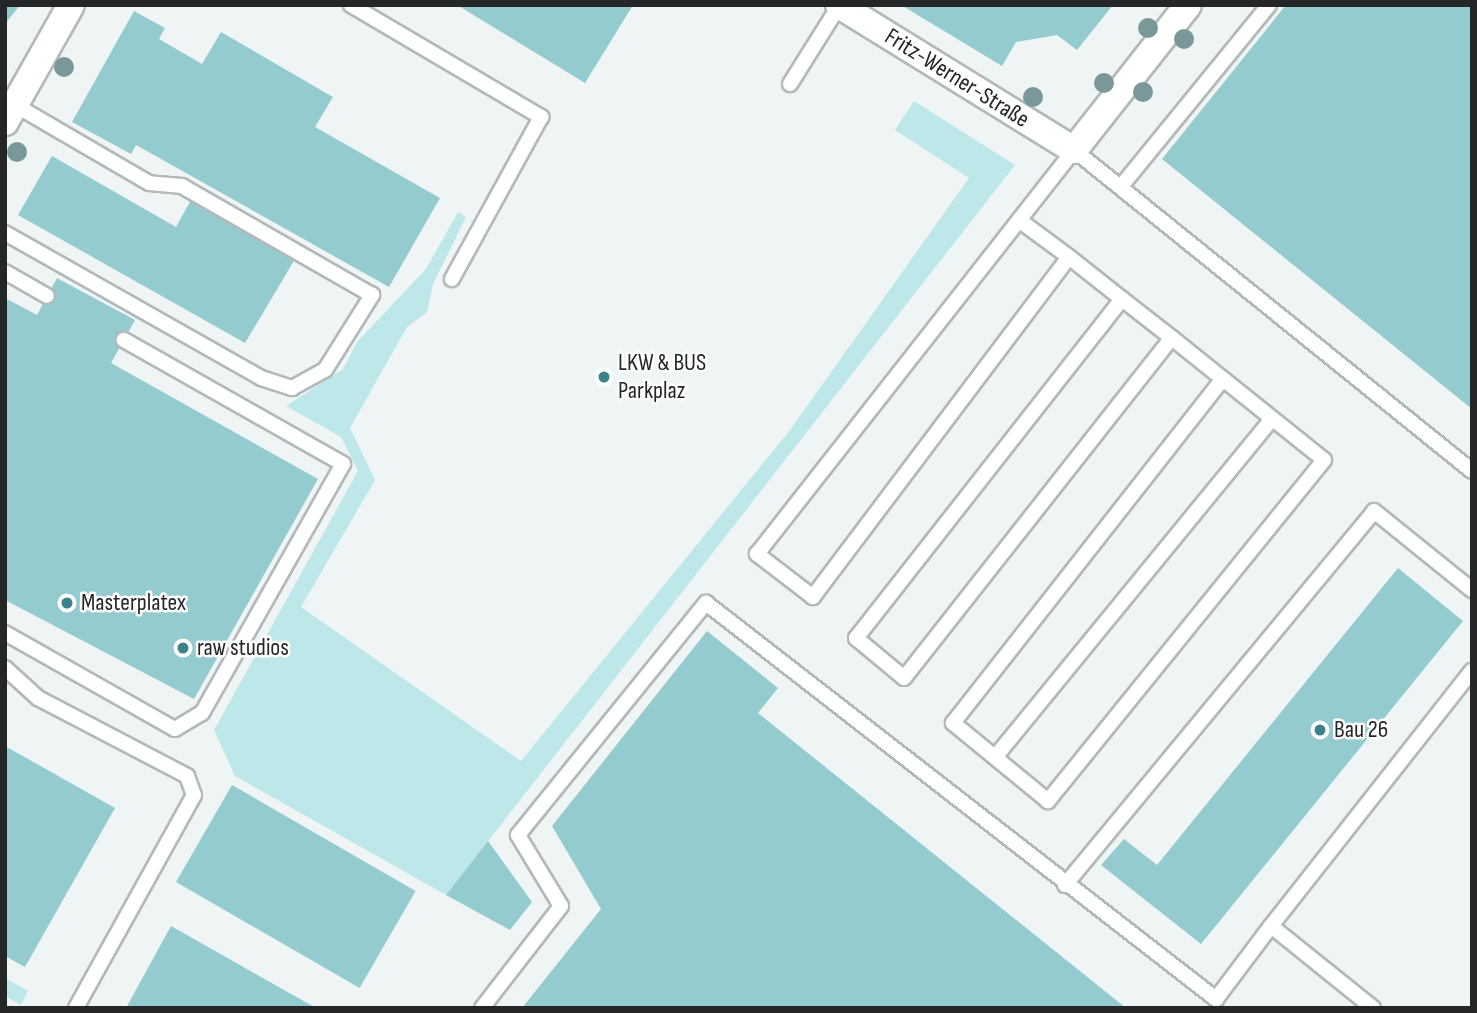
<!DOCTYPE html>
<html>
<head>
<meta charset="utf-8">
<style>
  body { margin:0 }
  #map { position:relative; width:1477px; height:1013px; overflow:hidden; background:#eff5f5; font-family:"Sofia Sans Condensed",sans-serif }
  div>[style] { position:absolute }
  .green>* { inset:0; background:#bee7ea }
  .building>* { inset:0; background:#94cbcf; transform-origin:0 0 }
  .roads { filter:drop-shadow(2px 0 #b3b9b9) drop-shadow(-2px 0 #b3b9b9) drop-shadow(0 2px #b3b9b9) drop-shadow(0 -2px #b3b9b9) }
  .service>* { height:14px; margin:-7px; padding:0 7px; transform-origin:7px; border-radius:7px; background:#fff }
  .minor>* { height:26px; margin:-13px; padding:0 13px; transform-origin:13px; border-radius:13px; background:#fff }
  .trees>* { width:20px; height:20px; margin:-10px; border-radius:50%; background:#7a989a }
  .dots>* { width:19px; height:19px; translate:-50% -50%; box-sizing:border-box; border:4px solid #fff; border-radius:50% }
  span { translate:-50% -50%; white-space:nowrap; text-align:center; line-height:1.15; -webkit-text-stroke:5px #fff; paint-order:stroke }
  .street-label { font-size:24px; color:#242627 }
  .poi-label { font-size:24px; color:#242627 }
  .left { translate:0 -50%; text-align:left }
  .frame { position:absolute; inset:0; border:7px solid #242627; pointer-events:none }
</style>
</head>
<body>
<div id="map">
  <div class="green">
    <i style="clip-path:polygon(914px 101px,1015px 165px,446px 895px,235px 776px,214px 730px,358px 471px,341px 437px,286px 406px,343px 369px,357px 342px,426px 269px,458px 212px,466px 217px,433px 284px,427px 312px,407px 327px,350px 428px,375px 480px,301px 607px,521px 761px,790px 430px,969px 178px,895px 130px)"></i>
    <i style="clip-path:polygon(5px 978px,28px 991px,21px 1005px,5px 996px)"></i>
  </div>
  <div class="building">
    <i style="clip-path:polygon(5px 5px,20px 5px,5px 24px)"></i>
    <i style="clip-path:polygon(457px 5px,633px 5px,585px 83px)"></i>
    <i style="clip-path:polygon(901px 5px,1113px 5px,1077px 50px,1057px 35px,1016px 42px,1002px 66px)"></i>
    <i style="clip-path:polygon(1286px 5px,1472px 5px,1472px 409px,1162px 159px)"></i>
    <i style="clip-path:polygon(134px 11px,165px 28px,159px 39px,202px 64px,221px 32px,333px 97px,315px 127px,440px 198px,389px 287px,136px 145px,131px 154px,72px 122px)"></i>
    <i style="clip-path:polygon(52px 156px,176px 227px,191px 200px,295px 259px,245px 343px,18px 215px)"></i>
    <i style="clip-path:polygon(57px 278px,135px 320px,111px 363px,318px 479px,194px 699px,5px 600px,5px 298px,37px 315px)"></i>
    <i style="clip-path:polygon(1398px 568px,1463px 621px,1201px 944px,1101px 865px,1124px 839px,1157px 865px)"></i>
    <i style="clip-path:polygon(707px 631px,778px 688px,758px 713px,1126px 1008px,522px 1008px,601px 909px,552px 826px)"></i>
    <i style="clip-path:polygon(5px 746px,115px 808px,25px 967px,5px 956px)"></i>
    <i style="left:232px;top:785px;width:212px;height:112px;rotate:30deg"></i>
    <i style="clip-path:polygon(488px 841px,532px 902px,510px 930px,446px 895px)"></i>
    <i style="clip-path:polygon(171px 926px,254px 973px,316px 1008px,126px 1008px)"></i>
  </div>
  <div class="roads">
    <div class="service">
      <i style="left:351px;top:5px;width:221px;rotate:30.5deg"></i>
      <i style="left:541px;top:117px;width:185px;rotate:118.8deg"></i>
      <i style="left:790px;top:84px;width:92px;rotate:-57.9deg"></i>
      <i style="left:1123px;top:184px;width:231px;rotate:-50.8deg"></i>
      <i style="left:1019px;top:220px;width:62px;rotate:36.5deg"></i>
      <i style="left:1069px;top:257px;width:68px;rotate:38.4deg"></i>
      <i style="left:1122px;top:299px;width:63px;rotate:38deg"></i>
      <i style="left:1172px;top:338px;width:65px;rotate:38.8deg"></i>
      <i style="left:1223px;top:379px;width:129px;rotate:38.7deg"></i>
      <i style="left:1324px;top:460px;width:439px;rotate:129deg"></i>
      <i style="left:1048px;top:801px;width:123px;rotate:-140.6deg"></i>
      <i style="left:953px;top:723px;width:437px;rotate:-51.9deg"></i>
      <i style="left:5px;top:233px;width:294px;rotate:29.5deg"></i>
      <i style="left:261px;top:378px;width:33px;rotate:18deg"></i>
      <i style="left:292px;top:388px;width:38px;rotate:-29deg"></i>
      <i style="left:325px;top:370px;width:89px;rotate:-57.9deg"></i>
      <i style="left:372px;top:295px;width:219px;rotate:-150.2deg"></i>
      <i style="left:182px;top:186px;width:33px;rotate:-175deg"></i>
      <i style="left:149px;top:183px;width:155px;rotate:-149.8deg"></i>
      <i style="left:1069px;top:257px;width:426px;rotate:127deg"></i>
      <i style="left:813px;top:597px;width:71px;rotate:-142.5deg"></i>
      <i style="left:757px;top:554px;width:514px;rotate:-51.88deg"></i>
      <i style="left:1074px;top:150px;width:511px;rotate:38.89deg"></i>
      <i style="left:5px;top:272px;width:48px;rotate:29.7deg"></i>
      <i style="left:1122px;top:299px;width:431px;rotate:128.1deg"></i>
      <i style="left:856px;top:638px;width:62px;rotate:39.8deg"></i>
      <i style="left:904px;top:678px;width:433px;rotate:-51.8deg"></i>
      <i style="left:5px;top:633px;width:195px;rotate:29.5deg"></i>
      <i style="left:175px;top:729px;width:31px;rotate:-31deg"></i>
      <i style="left:202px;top:713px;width:286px;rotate:-60.5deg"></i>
      <i style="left:343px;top:464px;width:252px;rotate:-150.5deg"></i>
      <i style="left:5px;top:668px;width:45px;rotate:42.3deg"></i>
      <i style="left:38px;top:698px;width:168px;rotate:27.6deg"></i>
      <i style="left:187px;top:776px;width:20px;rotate:70deg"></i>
      <i style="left:194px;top:795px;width:244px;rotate:119deg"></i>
      <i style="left:996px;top:756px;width:436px;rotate:-50.7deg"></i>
      <i style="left:1065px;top:885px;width:485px;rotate:-50.4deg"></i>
      <i style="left:1374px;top:511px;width:126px;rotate:38.9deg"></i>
      <i style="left:482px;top:1008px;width:129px;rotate:-52.2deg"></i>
      <i style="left:561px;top:906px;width:83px;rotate:-121.2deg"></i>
      <i style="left:518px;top:835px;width:299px;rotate:-51deg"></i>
      <i style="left:706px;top:603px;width:646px;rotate:37.83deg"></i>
      <i style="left:1216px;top:999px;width:91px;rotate:-53deg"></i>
      <i style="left:1373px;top:1008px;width:131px;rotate:-141.2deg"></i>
      <i style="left:1271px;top:926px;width:325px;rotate:-51.8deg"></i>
    </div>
    <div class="minor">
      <i style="left:839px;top:5px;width:276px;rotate:31.7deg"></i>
      <i style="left:1074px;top:150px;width:184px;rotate:-51.8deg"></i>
      <i style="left:5px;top:122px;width:134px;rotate:-60.6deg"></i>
    </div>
  </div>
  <div class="trees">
    <i style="left:1148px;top:28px"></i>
    <i style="left:1184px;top:39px"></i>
    <i style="left:64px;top:67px"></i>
    <i style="left:1104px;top:83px"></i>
    <i style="left:1143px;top:92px"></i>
    <i style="left:1033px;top:97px"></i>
    <i style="left:17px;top:152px"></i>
  </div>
  <div class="dots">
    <i style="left:604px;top:377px;background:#3b8388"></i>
    <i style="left:67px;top:603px;background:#3b8388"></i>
    <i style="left:183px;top:648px;background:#3b8388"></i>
    <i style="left:1320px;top:730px;background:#3b8388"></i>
  </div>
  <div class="street-label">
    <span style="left:957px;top:78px;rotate:32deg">Fritz-Werner-Straße</span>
  </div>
  <div class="poi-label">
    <span class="left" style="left:618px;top:377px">LKW &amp; BUS<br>Parkplaz</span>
    <span class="left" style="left:81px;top:603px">Masterplatex</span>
    <span class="left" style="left:197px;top:648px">raw studios</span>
    <span class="left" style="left:1334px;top:730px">Bau 26</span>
  </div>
  <div class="frame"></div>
</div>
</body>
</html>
